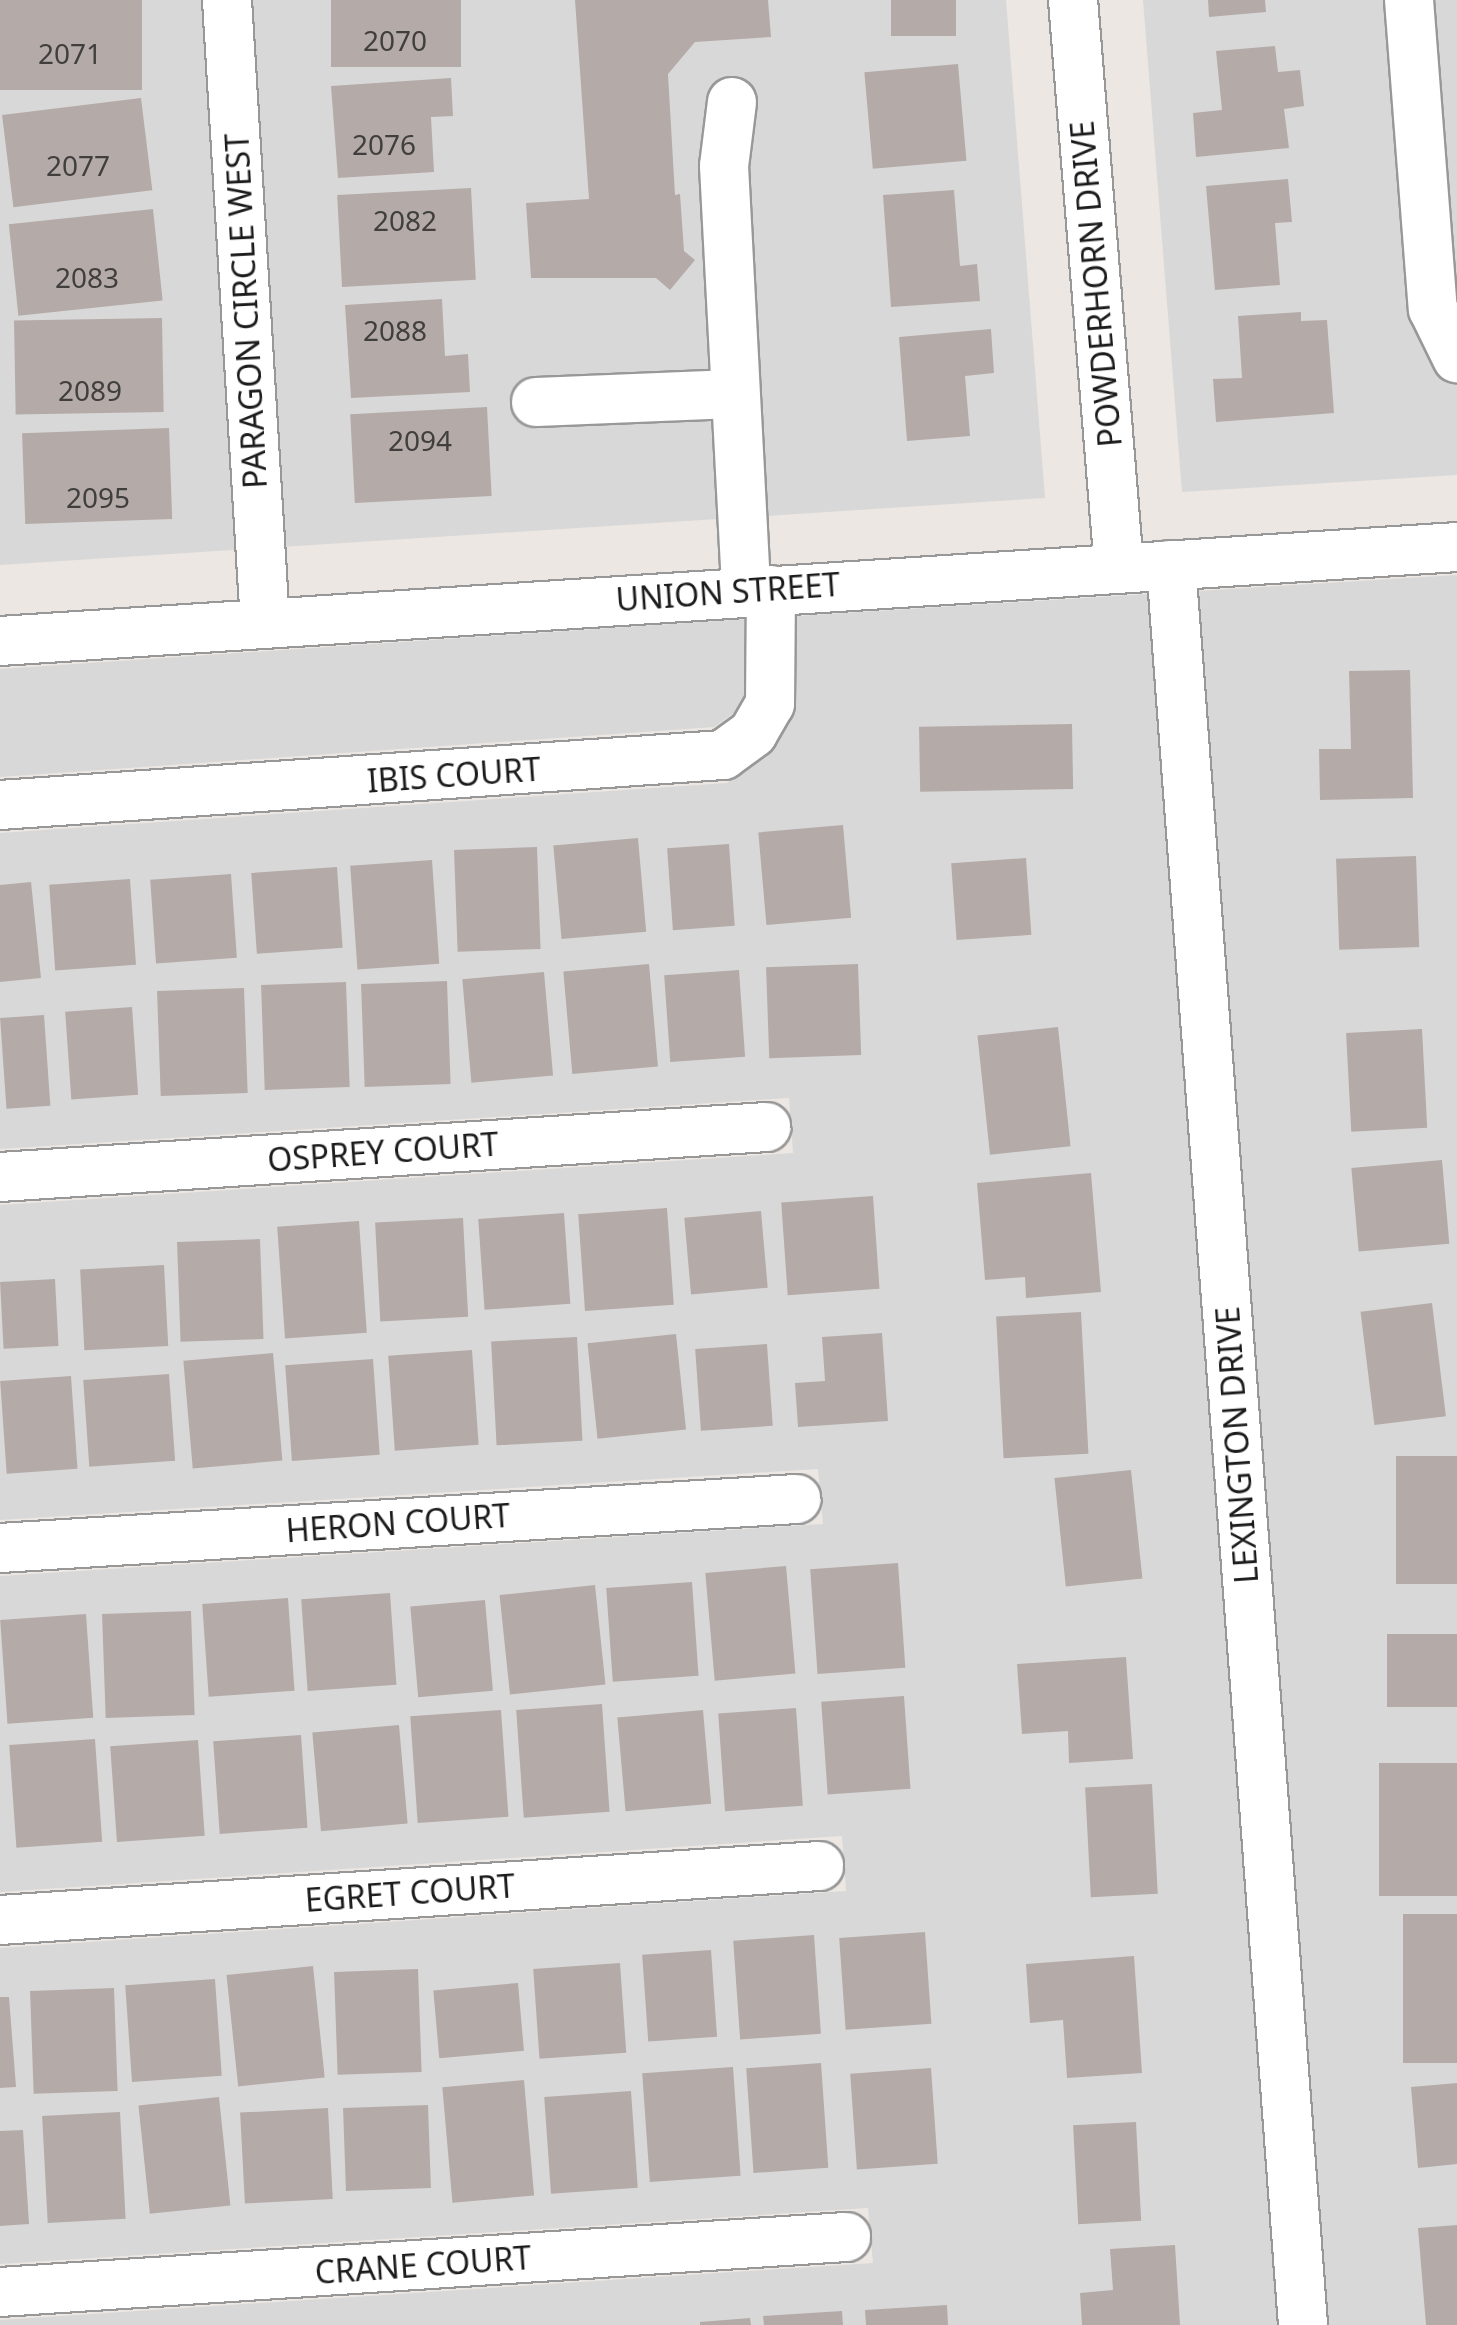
<!DOCTYPE html>
<html>
<head>
<meta charset="utf-8">
<style>
  body { margin:0 }
  #map { position:relative; width:1457px; height:2325px; overflow:hidden; background:#ece7e2; font-family:"Noto Sans",sans-serif }
  div>[style] { position:absolute }
  .residential>* { inset:0; background:#d9d8d8 }
  .building>* { inset:0; background:#b4aba8; transform-origin:0 0 }
  .roads { filter:drop-shadow(2px 0 #989898) drop-shadow(-2px 0 #989898) drop-shadow(0 2px #989898) drop-shadow(0 -2px #989898) }
  .minor>* { height:48px; margin:-24px; padding:0 24px; transform-origin:24px; border-radius:24px; background:#fff }
  span { translate:-50% -50%; white-space:nowrap; text-align:center; line-height:1.15; -webkit-text-stroke:8px #fff; paint-order:stroke }
  .number-label { font-size:28px; color:#413f3e }
  .number-label span { -webkit-text-stroke-width:0 }
  .street-label { font-size:32px; color:#1b1b1b }
</style>
</head>
<body>
<div id="map">
  <div class="residential">
    <i style="clip-path:polygon(0 0,1006px 0,1045px 498px,0 565px)"></i>
    <i style="clip-path:polygon(1143px 0,1457px 0,1457px 475px,1182px 492px)"></i>
    <i style="clip-path:polygon(1457px 575px,1457px 2325px,1328px 2325px,1199px 591px)"></i>
    <i style="clip-path:polygon(1149px 594px,1278px 2325px,0 2325px,0 2320px,873px 2263px,868px 2208px,0 2264px,0 1948px,846px 1891px,842px 1836px,0 1892px,0 1576px,823px 1524px,818px 1469px,0 1520px,0 1205px,793px 1153px,789px 1098px,0 1149px,0 833px,727px 783px,767px 757px,791px 719px,797px 616px)"></i>
    <i style="clip-path:polygon(747px 619px,745px 694px,734px 713px,714px 727px,0 777px,0 669px)"></i>
  </div>
  <div class="building">
    <i style="left:0;top:0;width:142px;height:90px"></i>
    <i style="left:331px;top:0;width:130px;height:67px"></i>
    <i style="clip-path:polygon(575px 0,768px 0,771px 37px,695px 42px,668px 74px,675px 195px,680px 194px,684px 251px,695px 260px,670px 290px,656px 278px,531px 278px,526px 203px,589px 199px)"></i>
    <i style="left:891px;top:0;width:65px;height:36px"></i>
    <i style="clip-path:polygon(1208px 0,1265px 0,1266px 12px,1209px 17px)"></i>
    <i style="clip-path:polygon(1275px 46px,1278px 72px,1300px 70px,1304px 106px,1284px 109px,1289px 148px,1196px 157px,1193px 113px,1222px 110px,1216px 51px)"></i>
    <i style="left:958px;top:64px;width:97px;height:94px;rotate:85deg"></i>
    <i style="clip-path:polygon(451px 78px,453px 116px,431px 117px,434px 172px,338px 178px,331px 86px)"></i>
    <i style="left:141px;top:98px;width:93px;height:140px;rotate:83deg"></i>
    <i style="clip-path:polygon(1288px 179px,1292px 222px,1275px 223px,1280px 285px,1215px 290px,1206px 186px)"></i>
    <i style="left:471px;top:188px;width:92px;height:134px;rotate:87deg"></i>
    <i style="clip-path:polygon(954px 190px,960px 266px,977px 264px,980px 301px,891px 307px,883px 195px)"></i>
    <i style="left:153px;top:209px;width:92px;height:145px;rotate:84deg"></i>
    <i style="clip-path:polygon(442px 299px,445px 356px,468px 354px,470px 392px,351px 398px,345px 305px)"></i>
    <i style="clip-path:polygon(1301px 312px,1301px 321px,1327px 320px,1334px 413px,1216px 422px,1213px 379px,1242px 378px,1238px 316px)"></i>
    <i style="left:162px;top:318px;width:94px;height:148px;rotate:89deg"></i>
    <i style="clip-path:polygon(991px 329px,994px 373px,965px 376px,970px 436px,907px 441px,899px 337px)"></i>
    <i style="left:487px;top:407px;width:89px;height:137px;rotate:87deg"></i>
    <i style="left:169px;top:428px;width:91px;height:147px;rotate:88deg"></i>
    <i style="clip-path:polygon(1410px 670px,1413px 798px,1320px 800px,1319px 749px,1351px 749px,1349px 671px)"></i>
    <i style="left:1072px;top:724px;width:65px;height:153px;rotate:89deg"></i>
    <i style="left:843px;top:825px;width:93px;height:85px;rotate:85deg"></i>
    <i style="left:638px;top:838px;width:94px;height:85px;rotate:85deg"></i>
    <i style="left:729px;top:844px;width:82px;height:62px;rotate:86deg"></i>
    <i style="left:537px;top:847px;width:102px;height:83px;rotate:88deg"></i>
    <i style="left:1416px;top:856px;width:91px;height:80px;rotate:88deg"></i>
    <i style="left:1026px;top:858px;width:77px;height:75px;rotate:86deg"></i>
    <i style="left:432px;top:860px;width:104px;height:82px;rotate:86deg"></i>
    <i style="left:337px;top:867px;width:81px;height:86px;rotate:86deg"></i>
    <i style="left:231px;top:874px;width:84px;height:81px;rotate:86deg"></i>
    <i style="left:130px;top:879px;width:86px;height:81px;rotate:86deg"></i>
    <i style="clip-path:polygon(31px 882px,41px 978px,0 982px,0 885px)"></i>
    <i style="left:649px;top:964px;width:103px;height:86px;rotate:85deg"></i>
    <i style="left:858px;top:964px;width:91px;height:92px;rotate:88deg"></i>
    <i style="left:739px;top:970px;width:87px;height:75px;rotate:86deg"></i>
    <i style="left:544px;top:972px;width:104px;height:82px;rotate:85deg"></i>
    <i style="left:447px;top:981px;width:103px;height:86px;rotate:88deg"></i>
    <i style="left:346px;top:982px;width:105px;height:85px;rotate:88deg"></i>
    <i style="left:244px;top:988px;width:105px;height:87px;rotate:88deg"></i>
    <i style="left:132px;top:1007px;width:88px;height:67px;rotate:86deg"></i>
    <i style="left:44px;top:1015px;width:91px;height:44px;rotate:86deg"></i>
    <i style="left:1058px;top:1027px;width:120px;height:81px;rotate:84deg"></i>
    <i style="left:1422px;top:1029px;width:99px;height:76px;rotate:87deg"></i>
    <i style="left:1442px;top:1160px;width:84px;height:91px;rotate:85deg"></i>
    <i style="clip-path:polygon(1091px 1173px,1101px 1292px,1026px 1298px,1025px 1277px,985px 1280px,977px 1183px)"></i>
    <i style="left:873px;top:1196px;width:93px;height:92px;rotate:86deg"></i>
    <i style="left:667px;top:1208px;width:97px;height:89px;rotate:86deg"></i>
    <i style="left:761px;top:1211px;width:77px;height:77px;rotate:85deg"></i>
    <i style="left:564px;top:1213px;width:91px;height:86px;rotate:86deg"></i>
    <i style="left:463px;top:1218px;width:99px;height:88px;rotate:87deg"></i>
    <i style="left:359px;top:1221px;width:112px;height:82px;rotate:86deg"></i>
    <i style="left:260px;top:1239px;width:100px;height:83px;rotate:88deg"></i>
    <i style="left:164px;top:1265px;width:81px;height:84px;rotate:87deg"></i>
    <i style="left:55px;top:1279px;width:67px;height:55px;rotate:87deg"></i>
    <i style="left:1432px;top:1303px;width:114px;height:72px;rotate:83deg"></i>
    <i style="left:1081px;top:1312px;width:142px;height:85px;rotate:87deg"></i>
    <i style="clip-path:polygon(882px 1333px,888px 1421px,798px 1427px,795px 1383px,825px 1381px,822px 1337px)"></i>
    <i style="left:676px;top:1334px;width:96px;height:89px;rotate:84deg"></i>
    <i style="left:577px;top:1337px;width:104px;height:86px;rotate:87deg"></i>
    <i style="left:767px;top:1344px;width:82px;height:72px;rotate:86deg"></i>
    <i style="left:472px;top:1350px;width:95px;height:84px;rotate:86deg"></i>
    <i style="left:273px;top:1353px;width:108px;height:90px;rotate:85deg"></i>
    <i style="left:373px;top:1359px;width:96px;height:88px;rotate:86deg"></i>
    <i style="left:169px;top:1374px;width:87px;height:86px;rotate:86deg"></i>
    <i style="left:71px;top:1376px;width:93px;height:71px;rotate:86deg"></i>
    <i style="left:1457px;top:1456px;width:128px;height:61px;rotate:90deg"></i>
    <i style="left:1131px;top:1470px;width:109px;height:77px;rotate:84deg"></i>
    <i style="left:898px;top:1563px;width:105px;height:88px;rotate:86deg"></i>
    <i style="left:786px;top:1566px;width:108px;height:81px;rotate:85deg"></i>
    <i style="left:692px;top:1582px;width:94px;height:86px;rotate:86deg"></i>
    <i style="left:595px;top:1585px;width:100px;height:96px;rotate:84deg"></i>
    <i style="left:390px;top:1593px;width:92px;height:89px;rotate:86deg"></i>
    <i style="left:288px;top:1598px;width:93px;height:86px;rotate:86deg"></i>
    <i style="left:485px;top:1600px;width:91px;height:75px;rotate:85deg"></i>
    <i style="left:191px;top:1611px;width:104px;height:89px;rotate:88deg"></i>
    <i style="left:86px;top:1614px;width:104px;height:86px;rotate:86deg"></i>
    <i style="left:1457px;top:1634px;width:73px;height:70px;rotate:90deg"></i>
    <i style="clip-path:polygon(1126px 1657px,1133px 1759px,1069px 1763px,1068px 1731px,1022px 1734px,1017px 1664px)"></i>
    <i style="left:904px;top:1696px;width:93px;height:83px;rotate:86deg"></i>
    <i style="left:602px;top:1704px;width:108px;height:86px;rotate:86deg"></i>
    <i style="left:796px;top:1708px;width:98px;height:78px;rotate:86deg"></i>
    <i style="left:501px;top:1710px;width:107px;height:91px;rotate:86deg"></i>
    <i style="left:703px;top:1710px;width:94px;height:86px;rotate:85deg"></i>
    <i style="left:399px;top:1725px;width:99px;height:87px;rotate:85deg"></i>
    <i style="left:301px;top:1735px;width:93px;height:88px;rotate:86deg"></i>
    <i style="left:95px;top:1739px;width:103px;height:86px;rotate:86deg"></i>
    <i style="left:198px;top:1740px;width:96px;height:88px;rotate:86deg"></i>
    <i style="left:1457px;top:1763px;width:133px;height:78px;rotate:90deg"></i>
    <i style="left:1152px;top:1784px;width:110px;height:67px;rotate:87deg"></i>
    <i style="left:1457px;top:1914px;width:149px;height:54px;rotate:90deg"></i>
    <i style="left:925px;top:1932px;width:92px;height:86px;rotate:86deg"></i>
    <i style="left:814px;top:1935px;width:99px;height:81px;rotate:86deg"></i>
    <i style="left:711px;top:1950px;width:87px;height:69px;rotate:86deg"></i>
    <i style="clip-path:polygon(1134px 1956px,1142px 2073px,1067px 2078px,1063px 2020px,1030px 2023px,1026px 1964px)"></i>
    <i style="left:620px;top:1963px;width:90px;height:87px;rotate:86deg"></i>
    <i style="left:313px;top:1966px;width:112px;height:87px;rotate:84deg"></i>
    <i style="left:418px;top:1969px;width:103px;height:84px;rotate:88deg"></i>
    <i style="left:215px;top:1979px;width:97px;height:90px;rotate:86deg"></i>
    <i style="left:518px;top:1983px;width:68px;height:85px;rotate:85deg"></i>
    <i style="left:114px;top:1988px;width:103px;height:84px;rotate:88deg"></i>
    <i style="clip-path:polygon(0 1997px,9px 1997px,16px 2087px,0 2088px)"></i>
    <i style="left:821px;top:2063px;width:105px;height:75px;rotate:86deg"></i>
    <i style="left:733px;top:2067px;width:109px;height:91px;rotate:86deg"></i>
    <i style="left:931px;top:2068px;width:96px;height:81px;rotate:86deg"></i>
    <i style="left:524px;top:2080px;width:116px;height:82px;rotate:85deg"></i>
    <i style="clip-path:polygon(1457px 2083px,1457px 2164px,1418px 2168px,1411px 2087px)"></i>
    <i style="left:631px;top:2091px;width:97px;height:87px;rotate:86deg"></i>
    <i style="left:219px;top:2097px;width:109px;height:81px;rotate:84deg"></i>
    <i style="left:428px;top:2105px;width:83px;height:85px;rotate:88deg"></i>
    <i style="left:328px;top:2108px;width:91px;height:88px;rotate:87deg"></i>
    <i style="left:120px;top:2112px;width:107px;height:78px;rotate:87deg"></i>
    <i style="left:1136px;top:2122px;width:99px;height:63px;rotate:87deg"></i>
    <i style="clip-path:polygon(23px 2130px,29px 2224px,0 2226px,0 2131px)"></i>
    <i style="clip-path:polygon(1457px 2225px,1457px 2325px,1426px 2325px,1418px 2228px)"></i>
    <i style="clip-path:polygon(1175px 2245px,1180px 2325px,1082px 2325px,1080px 2293px,1113px 2290px,1110px 2249px)"></i>
    <i style="clip-path:polygon(947px 2305px,948px 2325px,866px 2325px,865px 2310px)"></i>
    <i style="clip-path:polygon(842px 2311px,843px 2325px,764px 2325px,763px 2316px)"></i>
    <i style="clip-path:polygon(750px 2318px,751px 2325px,700px 2325px,700px 2322px)"></i>
  </div>
  <div class="roads">
    <div class="minor">
      <i style="left:227px;top:0;width:624px;rotate:86.51deg"></i>
      <i style="left:1073px;top:0;width:570px;rotate:85.37deg"></i>
      <i style="left:1409px;top:0;width:310px;rotate:85.6deg"></i>
      <i style="left:1433px;top:309px;width:55px;rotate:63.9deg"></i>
      <i style="left:732px;top:102px;width:64px;rotate:97.1deg"></i>
      <i style="left:724px;top:166px;width:426px;rotate:87deg"></i>
      <i style="left:536px;top:402px;width:198px;rotate:-2.3deg"></i>
      <i style="left:1171px;top:565px;width:1765px;rotate:85.71deg"></i>
      <i style="left:0;top:641px;width:1460px;rotate:-3.69deg"></i>
      <i style="left:0;top:805px;width:725px;rotate:-3.96deg"></i>
      <i style="left:723px;top:755px;width:37px;rotate:-36deg"></i>
      <i style="left:753px;top:733px;width:34px;rotate:-60deg"></i>
      <i style="left:770px;top:704px;width:114px;rotate:-89.5deg"></i>
      <i style="left:0;top:1177px;width:768px;rotate:-3.73deg"></i>
      <i style="left:0;top:1548px;width:798px;rotate:-3.52deg"></i>
      <i style="left:0;top:1920px;width:821px;rotate:-3.77deg"></i>
      <i style="left:0;top:2292px;width:848px;rotate:-3.72deg"></i>
    </div>
  </div>
  <div class="number-label">
    <span style="left:395px;top:40px">2070</span>
    <span style="left:70px;top:53px">2071</span>
    <span style="left:384px;top:144px">2076</span>
    <span style="left:78px;top:165px">2077</span>
    <span style="left:405px;top:220px">2082</span>
    <span style="left:87px;top:277px">2083</span>
    <span style="left:395px;top:330px">2088</span>
    <span style="left:90px;top:390px">2089</span>
    <span style="left:420px;top:440px">2094</span>
    <span style="left:98px;top:497px">2095</span>
  </div>
  <div class="street-label">
    <span style="left:1096px;top:284px;rotate:-95deg">POWDERHORN DRIVE</span>
    <span style="left:246px;top:311px;rotate:-93deg">PARAGON CIRCLE WEST</span>
    <span style="left:728px;top:592px;rotate:-4deg">UNION STREET</span>
    <span style="left:454px;top:775px;rotate:-4deg">IBIS COURT</span>
    <span style="left:383px;top:1152px;rotate:-4deg">OSPREY COURT</span>
    <span style="left:1237px;top:1445px;rotate:-94deg">LEXINGTON DRIVE</span>
    <span style="left:398px;top:1523px;rotate:-4deg">HERON COURT</span>
    <span style="left:410px;top:1893px;rotate:-4deg">EGRET COURT</span>
    <span style="left:423px;top:2265px;rotate:-4deg">CRANE COURT</span>
  </div>
</div>
</body>
</html>
